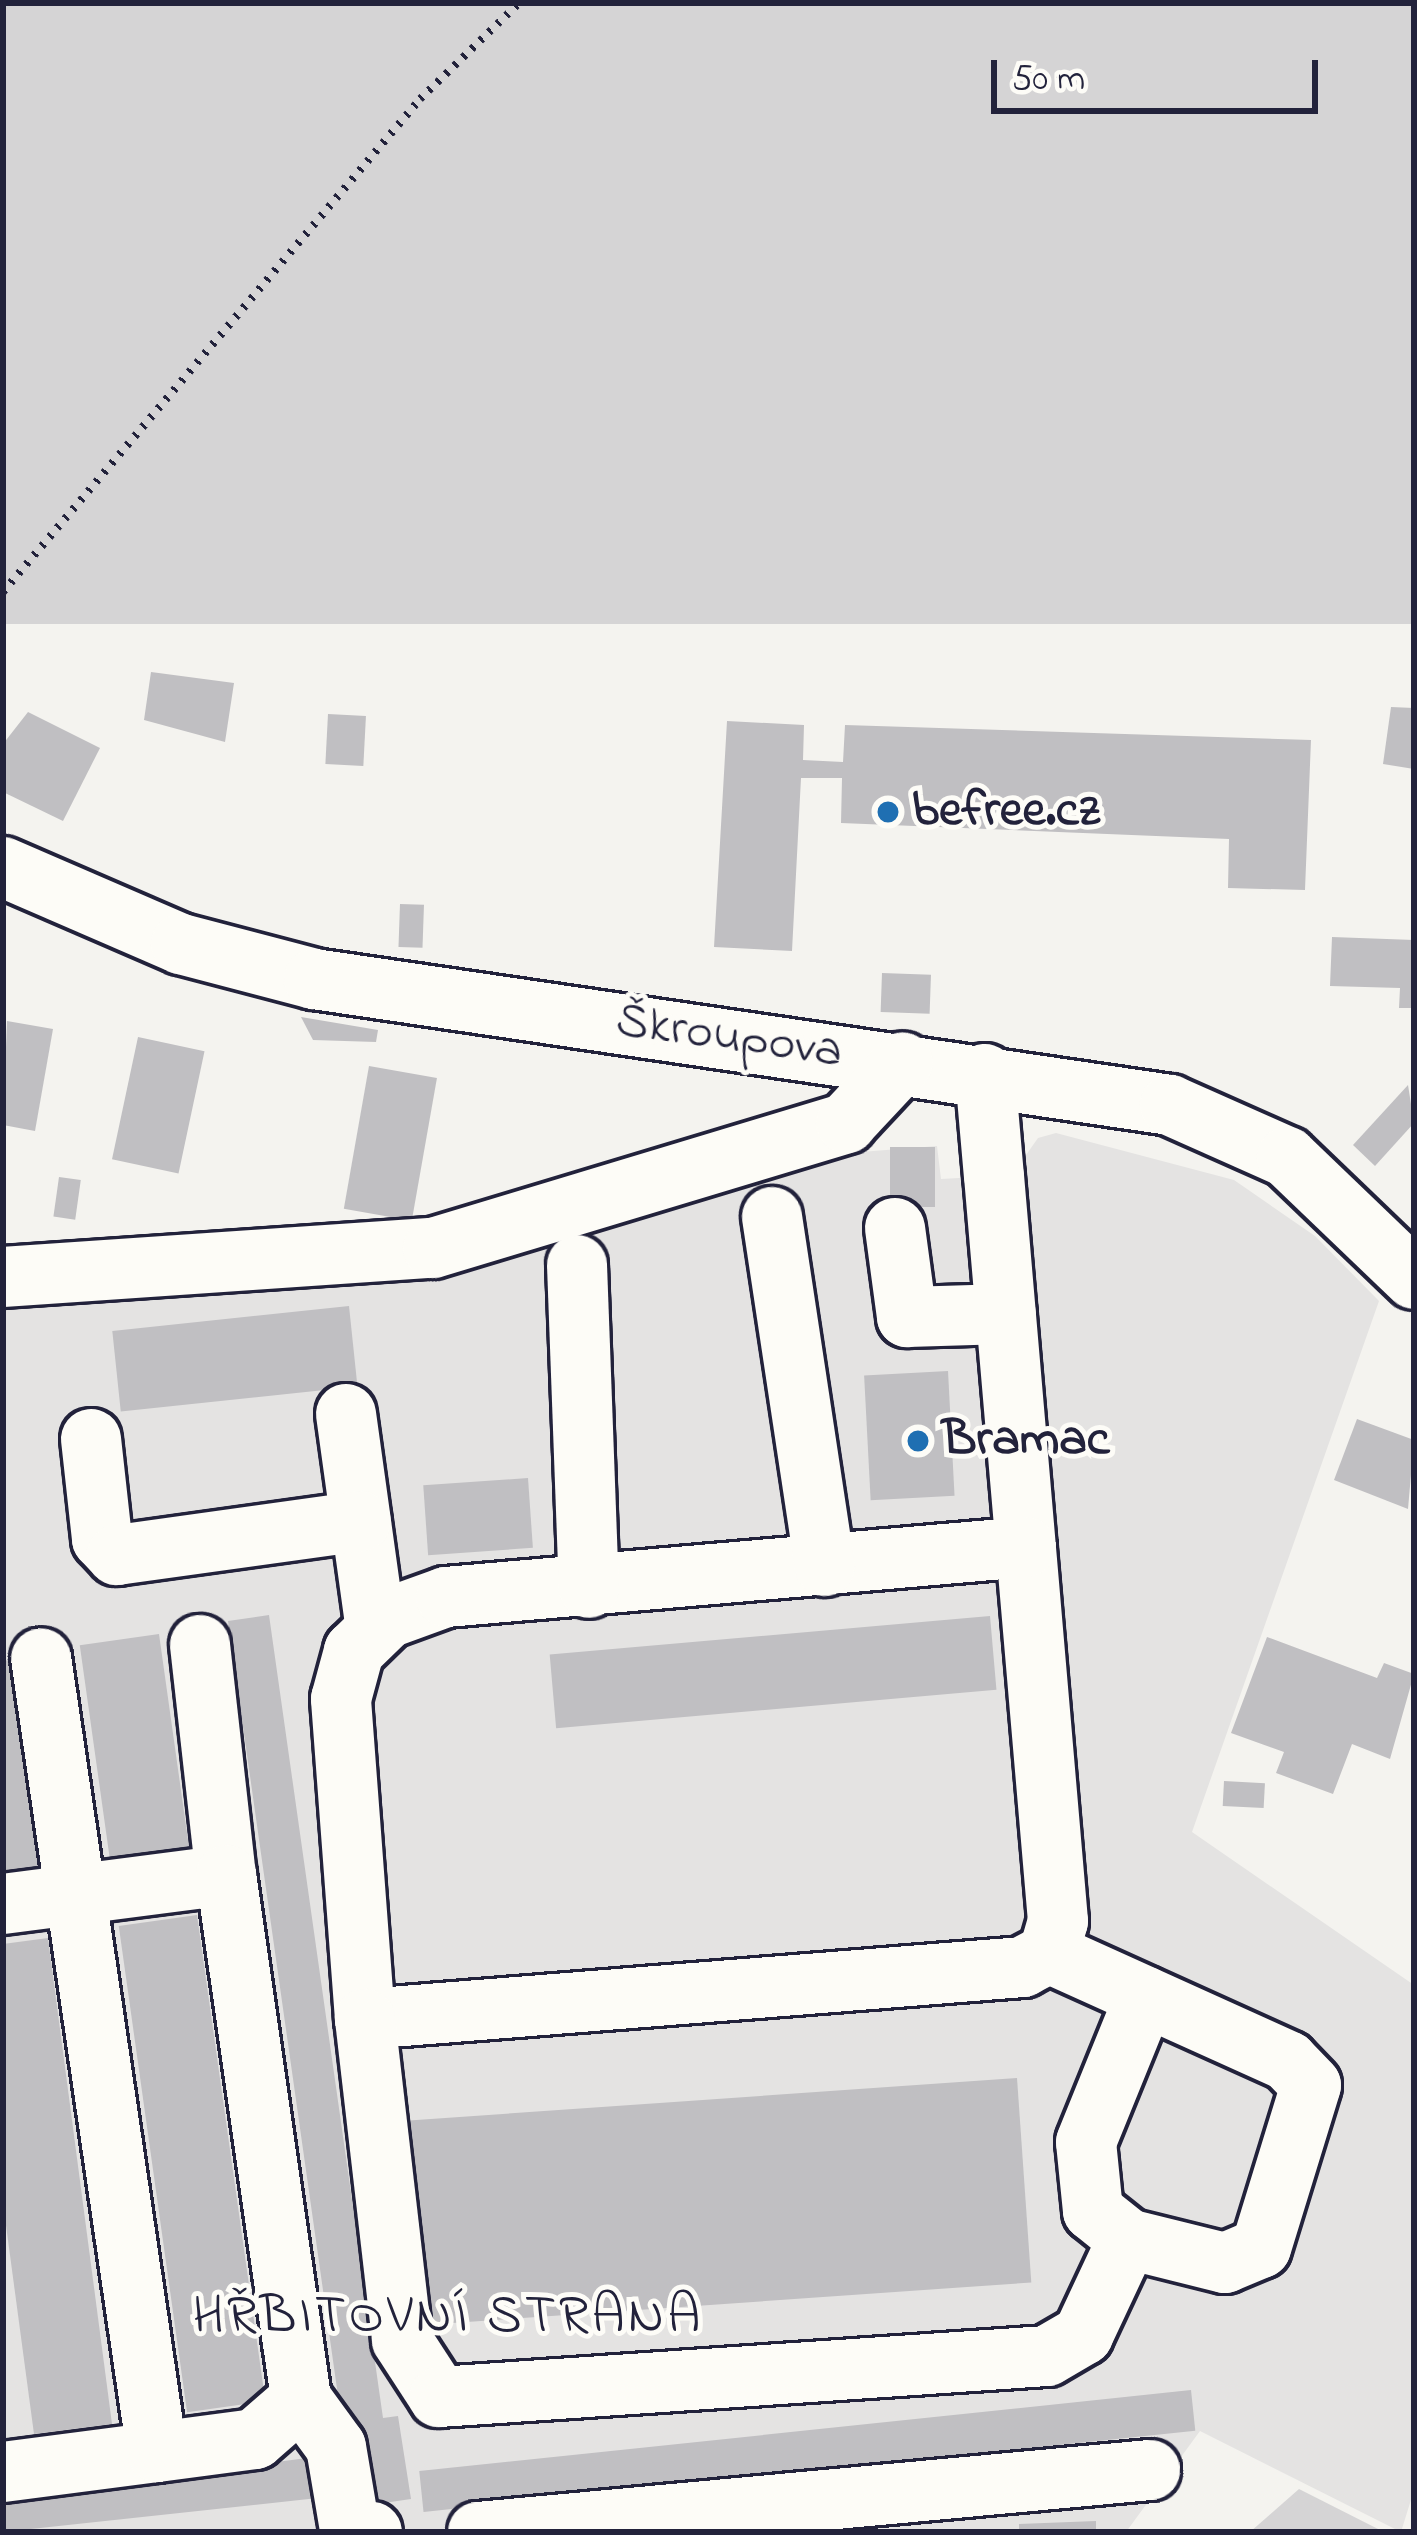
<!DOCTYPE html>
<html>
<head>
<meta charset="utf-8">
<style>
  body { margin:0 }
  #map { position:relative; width:1417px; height:2535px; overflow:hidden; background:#f4f3ef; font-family:"Indie Flower",sans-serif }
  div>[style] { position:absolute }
  .built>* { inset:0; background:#e4e3e2 }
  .green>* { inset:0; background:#d5d4d5; transform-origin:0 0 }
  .building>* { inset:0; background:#c0bfc2; transform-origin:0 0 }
  .path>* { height:8px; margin-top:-4px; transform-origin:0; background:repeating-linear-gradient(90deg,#22223b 0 3px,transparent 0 12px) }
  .roads { filter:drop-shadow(3px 0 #22223b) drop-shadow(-3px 0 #22223b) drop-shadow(0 3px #22223b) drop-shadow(0 -3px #22223b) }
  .minor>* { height:60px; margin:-30px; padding:0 30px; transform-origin:30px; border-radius:30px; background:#fdfcf7 }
  .dots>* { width:33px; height:33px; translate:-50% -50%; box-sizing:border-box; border:6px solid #fdfcf7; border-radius:50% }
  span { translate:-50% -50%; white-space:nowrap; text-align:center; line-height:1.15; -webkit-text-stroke:10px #fdfcf7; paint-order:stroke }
  .poi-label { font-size:51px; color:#22223b; font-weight:700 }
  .left { translate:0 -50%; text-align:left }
  .street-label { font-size:51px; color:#22223b }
  .neighbourhood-label { font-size:54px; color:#22223b; letter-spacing:3px }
  .frame { position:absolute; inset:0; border:6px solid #22223b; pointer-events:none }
  .scale { position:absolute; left:991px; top:60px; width:327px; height:54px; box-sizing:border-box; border:6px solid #22223b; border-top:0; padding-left:15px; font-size:36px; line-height:42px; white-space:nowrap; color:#22223b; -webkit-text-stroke:9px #fdfcf7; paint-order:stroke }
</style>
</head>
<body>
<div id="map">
  <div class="built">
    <i style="clip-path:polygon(1056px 1133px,1234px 1180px,1315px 1236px,1379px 1301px,1192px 1832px,1414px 1985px,1414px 2490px,1401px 2532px,1200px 2431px,1126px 2532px,3px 2532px,3px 1297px,747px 1161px,937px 1146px,941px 1179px,1012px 1175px,1038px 1138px)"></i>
  </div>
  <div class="green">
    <i style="left:3px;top:3px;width:1411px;height:621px"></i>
    <i style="clip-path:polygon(1299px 2489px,1384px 2532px,1250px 2532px)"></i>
  </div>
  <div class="building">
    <i style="clip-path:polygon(151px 672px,234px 683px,225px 742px,144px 720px)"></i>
    <i style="clip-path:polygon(1391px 707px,1414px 708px,1414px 769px,1383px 764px)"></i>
    <i style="clip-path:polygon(28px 712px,100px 748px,63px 821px,3px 792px,3px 744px)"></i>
    <i style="left:328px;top:714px;width:38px;height:50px;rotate:3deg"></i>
    <i style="clip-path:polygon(727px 721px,804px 725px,803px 760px,843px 762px,845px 725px,1311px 740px,1305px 890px,1228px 888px,1229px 839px,841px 823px,842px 778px,801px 778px,792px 951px,714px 947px)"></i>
    <i style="left:400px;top:904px;width:24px;height:43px;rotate:2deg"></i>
    <i style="clip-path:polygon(1332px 937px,1414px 940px,1414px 1008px,1399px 1008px,1400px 988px,1330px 986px)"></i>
    <i style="left:882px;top:973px;width:49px;height:39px;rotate:2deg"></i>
    <i style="clip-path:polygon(301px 1017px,378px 1030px,376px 1042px,313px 1040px)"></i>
    <i style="clip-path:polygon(7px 1021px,53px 1029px,35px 1131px,3px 1125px)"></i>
    <i style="left:138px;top:1037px;width:68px;height:125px;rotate:12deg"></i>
    <i style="left:369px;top:1066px;width:69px;height:145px;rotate:10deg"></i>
    <i style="clip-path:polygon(1408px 1085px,1414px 1123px,1375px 1166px,1353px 1145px)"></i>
    <i style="left:890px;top:1147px;width:45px;height:60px"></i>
    <i style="left:59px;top:1177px;width:22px;height:40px;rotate:8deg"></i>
    <i style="left:349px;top:1306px;width:81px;height:238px;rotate:84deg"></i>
    <i style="left:948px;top:1371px;width:125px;height:84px;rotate:87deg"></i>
    <i style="clip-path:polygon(1357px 1419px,1414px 1440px,1408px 1509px,1334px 1480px)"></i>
    <i style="left:528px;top:1478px;width:70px;height:105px;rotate:86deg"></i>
    <i style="clip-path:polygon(269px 1615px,380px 2397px,383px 2418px,398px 2416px,411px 2499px,370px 2505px,357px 2422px,342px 2424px,228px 1621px)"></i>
    <i style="left:990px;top:1616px;width:74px;height:442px;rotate:85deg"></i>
    <i style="left:159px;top:1634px;width:223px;height:80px;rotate:82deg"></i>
    <i style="clip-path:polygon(1267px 1637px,1377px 1678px,1384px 1663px,1414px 1674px,1390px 1759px,1352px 1744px,1333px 1794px,1276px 1773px,1284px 1752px,1231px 1733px)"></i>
    <i style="clip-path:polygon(15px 1659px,41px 1877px,3px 1882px,3px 1661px)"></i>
    <i style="left:1224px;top:1781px;width:41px;height:25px;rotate:3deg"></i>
    <i style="left:197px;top:1915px;width:491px;height:79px;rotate:82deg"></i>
    <i style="clip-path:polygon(48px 1938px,112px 2424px,34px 2434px,3px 2203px,3px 1944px)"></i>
    <i style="left:1017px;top:2078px;width:205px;height:631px;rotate:86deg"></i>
    <i style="left:1191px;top:2390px;width:41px;height:776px;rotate:84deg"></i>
    <i style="clip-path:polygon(322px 2456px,327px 2497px,3px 2532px,3px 2498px)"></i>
    <i style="clip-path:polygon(1096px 2521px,1096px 2532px,1019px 2532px,1019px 2524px)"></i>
  </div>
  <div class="path">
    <i style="left:3px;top:592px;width:646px;rotate:-49.77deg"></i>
    <i style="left:420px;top:99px;width:138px;rotate:-44.1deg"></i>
  </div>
  <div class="roads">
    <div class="minor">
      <i style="left:3px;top:867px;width:194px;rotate:23.4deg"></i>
      <i style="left:181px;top:944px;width:138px;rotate:14.7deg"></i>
      <i style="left:314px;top:979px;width:865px;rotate:8.37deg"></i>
      <i style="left:1170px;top:1105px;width:128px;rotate:24deg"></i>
      <i style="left:1287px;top:1157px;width:176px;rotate:43.8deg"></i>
      <i style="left:985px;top:1074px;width:102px;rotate:85deg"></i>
      <i style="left:994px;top:1176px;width:748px;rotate:85.09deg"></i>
      <i style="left:1058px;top:1921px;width:33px;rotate:106deg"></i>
      <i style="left:1049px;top:1953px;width:30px;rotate:152deg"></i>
      <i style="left:1023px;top:1967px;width:660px;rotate:175.48deg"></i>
      <i style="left:365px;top:2019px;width:321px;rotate:-94.3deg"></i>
      <i style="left:341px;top:1699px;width:50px;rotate:-74.8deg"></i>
      <i style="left:354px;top:1651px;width:47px;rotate:-44.1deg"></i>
      <i style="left:388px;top:1618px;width:62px;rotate:-19.9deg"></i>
      <i style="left:446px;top:1597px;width:582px;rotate:-4.93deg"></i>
      <i style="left:772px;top:1217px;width:353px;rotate:81.4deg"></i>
      <i style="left:895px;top:1228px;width:90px;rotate:82.3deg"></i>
      <i style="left:907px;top:1317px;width:99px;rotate:-1.7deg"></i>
      <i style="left:577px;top:1265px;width:323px;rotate:87.9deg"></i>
      <i style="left:3px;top:1277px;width:431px;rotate:-3.9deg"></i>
      <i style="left:433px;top:1248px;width:432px;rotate:-16.8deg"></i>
      <i style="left:846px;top:1123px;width:83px;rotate:-46.9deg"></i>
      <i style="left:346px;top:1414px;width:217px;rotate:82.1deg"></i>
      <i style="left:91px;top:1439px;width:101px;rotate:83.7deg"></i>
      <i style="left:102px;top:1539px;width:22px;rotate:47deg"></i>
      <i style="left:117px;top:1555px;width:246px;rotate:-7.9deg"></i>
      <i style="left:200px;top:1645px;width:231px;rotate:83.6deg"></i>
      <i style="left:3px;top:1904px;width:225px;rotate:-7.4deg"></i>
      <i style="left:226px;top:1875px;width:529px;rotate:81.85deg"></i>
      <i style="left:301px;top:2399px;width:59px;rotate:53.9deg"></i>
      <i style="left:336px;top:2447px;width:84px;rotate:80.4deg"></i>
      <i style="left:350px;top:2530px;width:22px;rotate:5deg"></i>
      <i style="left:365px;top:2019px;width:323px;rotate:83.4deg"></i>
      <i style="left:402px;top:2340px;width:68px;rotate:57deg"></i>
      <i style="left:439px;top:2397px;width:609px;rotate:-3.86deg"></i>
      <i style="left:1047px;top:2356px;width:42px;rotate:-30.3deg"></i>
      <i style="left:1083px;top:2335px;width:106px;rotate:-64.9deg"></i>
      <i style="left:1128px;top:2239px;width:100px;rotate:13.9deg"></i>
      <i style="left:1225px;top:2263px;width:39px;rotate:-23deg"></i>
      <i style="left:1261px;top:2248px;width:170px;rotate:-72.9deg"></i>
      <i style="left:1311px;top:2085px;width:33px;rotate:-134deg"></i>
      <i style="left:1288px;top:2061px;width:262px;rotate:-155.7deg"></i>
      <i style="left:1128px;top:2239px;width:45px;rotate:-141.3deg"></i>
      <i style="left:1093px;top:2211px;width:69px;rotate:-95.8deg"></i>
      <i style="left:1086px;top:2142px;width:157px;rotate:-67.9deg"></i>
      <i style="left:157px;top:2452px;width:99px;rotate:-7.6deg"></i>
      <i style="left:255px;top:2439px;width:61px;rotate:-41deg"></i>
      <i style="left:3px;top:2472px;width:155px;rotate:-7.4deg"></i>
      <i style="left:157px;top:2452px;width:802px;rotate:-98.31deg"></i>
      <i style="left:478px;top:2532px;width:675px;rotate:-5.27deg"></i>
    </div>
  </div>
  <div class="dots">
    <i style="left:888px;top:812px;background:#1f6fb2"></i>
    <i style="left:918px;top:1441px;background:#1f6fb2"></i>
  </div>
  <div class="poi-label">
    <span class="left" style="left:912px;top:812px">befree.cz</span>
    <span class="left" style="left:942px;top:1441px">Bramac</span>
  </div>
  <div class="street-label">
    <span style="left:729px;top:1038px;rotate:8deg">Škroupova</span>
  </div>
  <div class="neighbourhood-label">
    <span style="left:448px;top:2318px">HŘBITOVNÍ STRANA</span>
  </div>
  <div class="frame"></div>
  <div class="scale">50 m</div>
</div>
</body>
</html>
